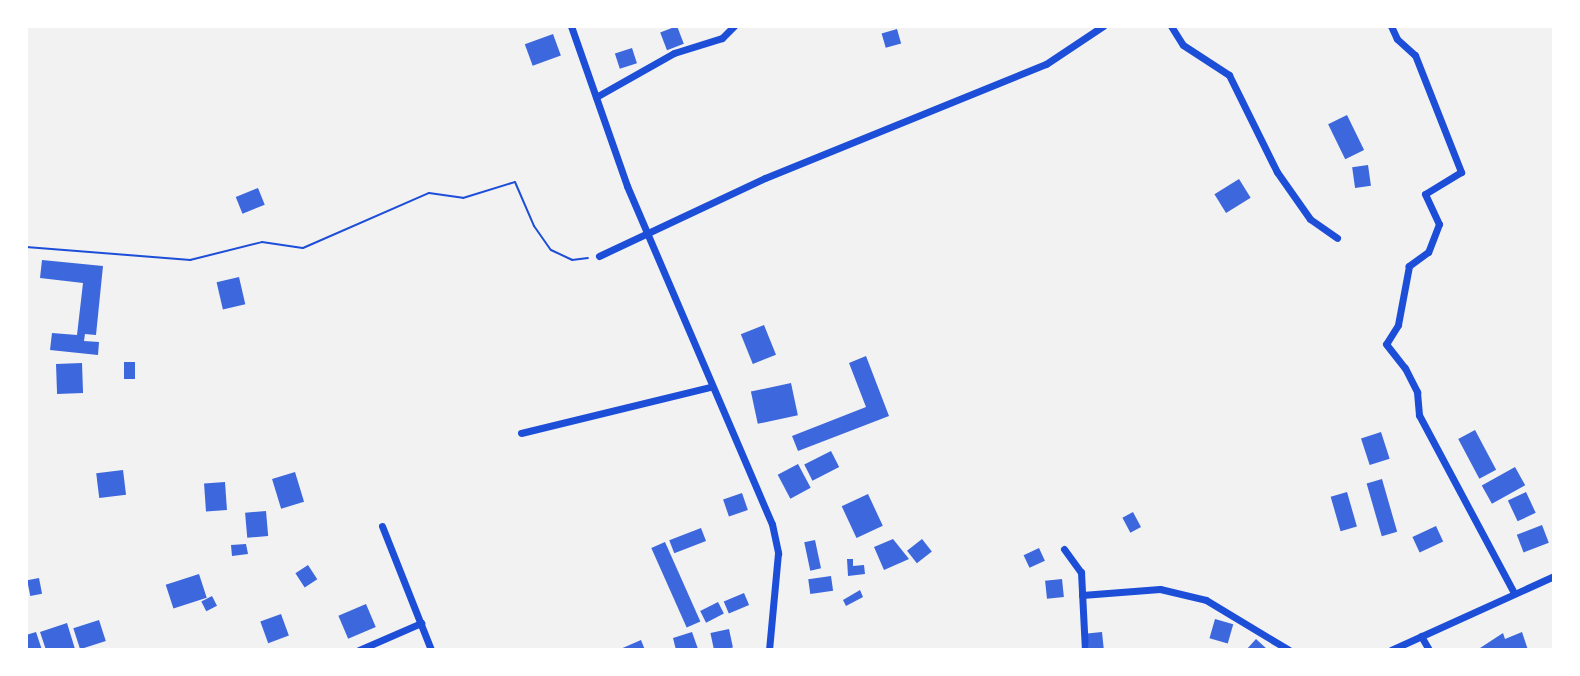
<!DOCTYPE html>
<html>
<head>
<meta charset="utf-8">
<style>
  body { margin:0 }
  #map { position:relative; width:1580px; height:676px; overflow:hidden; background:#f2f2f2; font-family:"Exo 2",sans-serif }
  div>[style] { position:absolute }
  .building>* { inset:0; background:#3d67dc; transform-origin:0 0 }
  .path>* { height:2px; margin:-1px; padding:0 1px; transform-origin:1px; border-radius:1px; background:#1d4ed8 }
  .minor>* { height:7px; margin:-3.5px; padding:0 3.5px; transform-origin:3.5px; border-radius:3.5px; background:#1d4ed8 }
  span { translate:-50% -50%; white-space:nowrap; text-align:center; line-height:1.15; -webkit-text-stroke:6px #fff; paint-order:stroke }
  .frame { position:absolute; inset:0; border:28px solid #fff; pointer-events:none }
</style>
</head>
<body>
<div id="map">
  <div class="building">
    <i style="left:677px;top:26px;width:19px;height:18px;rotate:69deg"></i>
    <i style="left:897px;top:29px;width:15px;height:16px;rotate:74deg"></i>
    <i style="left:553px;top:34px;width:23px;height:30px;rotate:70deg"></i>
    <i style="left:632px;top:48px;width:16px;height:18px;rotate:72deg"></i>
    <i style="left:1347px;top:115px;width:39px;height:21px;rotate:64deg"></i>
    <i style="left:1368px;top:165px;width:21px;height:16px;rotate:82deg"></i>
    <i style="left:1239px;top:179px;width:22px;height:29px;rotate:58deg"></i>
    <i style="left:258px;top:188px;width:18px;height:24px;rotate:68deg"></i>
    <i style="clip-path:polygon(42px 260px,103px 266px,96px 335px,85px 334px,84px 341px,99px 342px,98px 355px,50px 350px,52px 333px,77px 335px,83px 283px,40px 278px)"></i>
    <i style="left:239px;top:277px;width:28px;height:23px;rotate:77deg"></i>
    <i style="left:764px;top:325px;width:32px;height:25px;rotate:68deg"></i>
    <i style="clip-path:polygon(866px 356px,889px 416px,798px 451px,792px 436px,866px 407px,849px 363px)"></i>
    <i style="left:124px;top:362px;width:11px;height:17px"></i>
    <i style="left:82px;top:363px;width:30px;height:26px;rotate:88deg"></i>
    <i style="left:791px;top:383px;width:33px;height:41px;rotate:78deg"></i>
    <i style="left:1475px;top:430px;width:45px;height:19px;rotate:62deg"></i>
    <i style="left:1381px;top:432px;width:28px;height:21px;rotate:72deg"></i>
    <i style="left:831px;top:451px;width:18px;height:30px;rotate:63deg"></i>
    <i style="left:798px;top:464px;width:27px;height:23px;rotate:62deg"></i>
    <i style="left:1515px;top:467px;width:21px;height:38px;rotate:61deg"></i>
    <i style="left:123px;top:470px;width:25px;height:27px;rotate:83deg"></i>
    <i style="left:295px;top:472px;width:31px;height:24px;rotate:73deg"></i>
    <i style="left:1382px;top:479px;width:55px;height:16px;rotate:74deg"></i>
    <i style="left:225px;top:482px;width:28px;height:21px;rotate:86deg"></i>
    <i style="left:1347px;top:492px;width:36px;height:17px;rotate:74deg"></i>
    <i style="left:1526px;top:492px;width:23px;height:20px;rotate:65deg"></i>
    <i style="left:742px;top:493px;width:18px;height:20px;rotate:71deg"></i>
    <i style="left:868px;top:494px;width:35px;height:29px;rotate:65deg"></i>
    <i style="left:266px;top:511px;width:25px;height:21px;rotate:85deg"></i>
    <i style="left:1133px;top:512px;width:17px;height:12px;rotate:62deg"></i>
    <i style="left:1542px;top:525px;width:19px;height:27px;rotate:69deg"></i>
    <i style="left:1436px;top:526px;width:17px;height:26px;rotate:65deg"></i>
    <i style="left:701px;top:528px;width:14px;height:34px;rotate:69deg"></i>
    <i style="clip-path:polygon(893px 539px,909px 559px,884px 570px,874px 547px)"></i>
    <i style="left:922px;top:539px;width:16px;height:19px;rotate:52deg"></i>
    <i style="left:815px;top:540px;width:29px;height:11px;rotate:78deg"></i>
    <i style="left:665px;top:542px;width:87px;height:15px;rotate:66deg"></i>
    <i style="clip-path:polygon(246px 544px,248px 554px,232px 556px,231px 545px)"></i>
    <i style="left:1039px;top:548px;width:14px;height:17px;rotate:65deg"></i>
    <i style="clip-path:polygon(847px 559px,853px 559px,853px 566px,864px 565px,865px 574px,848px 576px)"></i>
    <i style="left:308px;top:565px;width:17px;height:15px;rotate:57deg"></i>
    <i style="left:199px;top:574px;width:25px;height:35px;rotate:72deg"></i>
    <i style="left:831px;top:576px;width:15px;height:23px;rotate:82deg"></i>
    <i style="left:39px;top:578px;width:16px;height:12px;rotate:79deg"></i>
    <i style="left:1062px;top:579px;width:18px;height:17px;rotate:84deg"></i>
    <i style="clip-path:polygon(860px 590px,863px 597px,846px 606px,843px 600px)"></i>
    <i style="left:744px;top:593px;width:13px;height:22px;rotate:67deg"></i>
    <i style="left:212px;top:596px;width:11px;height:12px;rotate:63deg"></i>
    <i style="left:718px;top:602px;width:13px;height:20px;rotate:63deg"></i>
    <i style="left:366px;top:604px;width:25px;height:30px;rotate:67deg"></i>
    <i style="left:281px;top:614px;width:23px;height:22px;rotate:70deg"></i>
    <i style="left:1215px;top:619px;width:19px;height:20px;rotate:16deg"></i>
    <i style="left:99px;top:620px;width:22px;height:27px;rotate:72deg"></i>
    <i style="clip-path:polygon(67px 623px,75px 649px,46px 650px,40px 632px)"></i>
    <i style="left:729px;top:629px;width:19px;height:19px;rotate:78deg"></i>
    <i style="clip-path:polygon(36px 632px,42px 650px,26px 650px,26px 635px)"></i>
    <i style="clip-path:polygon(692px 632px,698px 649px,676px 650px,673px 638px)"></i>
    <i style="left:1102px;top:632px;width:18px;height:15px;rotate:84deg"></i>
    <i style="clip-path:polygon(1522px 632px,1528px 650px,1477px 650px,1503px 633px,1505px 639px)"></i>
    <i style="clip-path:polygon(1256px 639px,1268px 650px,1246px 650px)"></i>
    <i style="clip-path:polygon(641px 640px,645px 650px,618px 650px)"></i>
  </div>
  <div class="path">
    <i style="left:26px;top:247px;width:165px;rotate:4.5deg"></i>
    <i style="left:190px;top:260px;width:74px;rotate:-14deg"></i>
    <i style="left:262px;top:242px;width:41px;rotate:8.3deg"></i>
    <i style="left:303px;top:248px;width:137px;rotate:-23.6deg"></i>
    <i style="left:429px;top:193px;width:34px;rotate:8deg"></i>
    <i style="left:463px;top:198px;width:54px;rotate:-17.1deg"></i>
    <i style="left:515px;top:182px;width:48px;rotate:66.6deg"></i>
    <i style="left:534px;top:226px;width:29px;rotate:55deg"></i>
    <i style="left:551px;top:250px;width:23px;rotate:25deg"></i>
    <i style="left:572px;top:260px;width:16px;rotate:-7deg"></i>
  </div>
  <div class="minor">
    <i style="left:571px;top:26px;width:170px;rotate:70.7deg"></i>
    <i style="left:627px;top:186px;width:368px;rotate:66.8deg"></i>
    <i style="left:772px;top:524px;width:30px;rotate:78deg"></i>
    <i style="left:778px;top:553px;width:97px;rotate:95.3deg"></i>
    <i style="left:1171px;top:26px;width:22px;rotate:58deg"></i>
    <i style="left:1183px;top:45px;width:55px;rotate:33.1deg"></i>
    <i style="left:1229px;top:75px;width:108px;rotate:63.7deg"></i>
    <i style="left:1277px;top:172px;width:57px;rotate:54.9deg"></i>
    <i style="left:1310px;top:219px;width:33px;rotate:35deg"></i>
    <i style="left:1391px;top:26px;width:14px;rotate:65deg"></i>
    <i style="left:1397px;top:39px;width:24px;rotate:42deg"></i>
    <i style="left:1415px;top:55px;width:126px;rotate:68.5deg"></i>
    <i style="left:1461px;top:172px;width:42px;rotate:148.6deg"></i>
    <i style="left:1425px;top:194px;width:33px;rotate:65deg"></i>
    <i style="left:1439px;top:224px;width:30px;rotate:111deg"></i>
    <i style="left:1428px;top:252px;width:24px;rotate:144deg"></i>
    <i style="left:1409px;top:266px;width:60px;rotate:100.6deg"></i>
    <i style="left:1398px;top:325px;width:22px;rotate:122deg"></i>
    <i style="left:1386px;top:344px;width:31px;rotate:52deg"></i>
    <i style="left:1405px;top:368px;width:27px;rotate:63deg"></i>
    <i style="left:1417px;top:392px;width:23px;rotate:85deg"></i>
    <i style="left:1419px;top:415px;width:202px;rotate:61.9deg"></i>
    <i style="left:596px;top:97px;width:90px;rotate:-29.4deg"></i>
    <i style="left:674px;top:53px;width:50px;rotate:-17.4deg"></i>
    <i style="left:722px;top:38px;width:17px;rotate:-45deg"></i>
    <i style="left:599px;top:256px;width:183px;rotate:-25.2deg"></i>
    <i style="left:765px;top:178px;width:303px;rotate:-22.1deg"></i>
    <i style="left:1046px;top:64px;width:69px;rotate:-33.7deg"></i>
    <i style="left:521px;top:433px;width:194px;rotate:-13.7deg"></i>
    <i style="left:382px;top:526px;width:133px;rotate:68.4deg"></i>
    <i style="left:1064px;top:549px;width:29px;rotate:54deg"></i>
    <i style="left:1081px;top:572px;width:78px;rotate:87.1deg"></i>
    <i style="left:1082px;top:595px;width:78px;rotate:-4.4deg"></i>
    <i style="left:1160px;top:589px;width:47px;rotate:13.4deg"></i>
    <i style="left:1206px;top:600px;width:97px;rotate:31.1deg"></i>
    <i style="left:1421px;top:636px;width:16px;rotate:60deg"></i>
    <i style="left:359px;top:650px;width:68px;rotate:-23.5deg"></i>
    <i style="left:1391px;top:650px;width:179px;rotate:-24.4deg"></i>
  </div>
  <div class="frame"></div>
</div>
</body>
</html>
